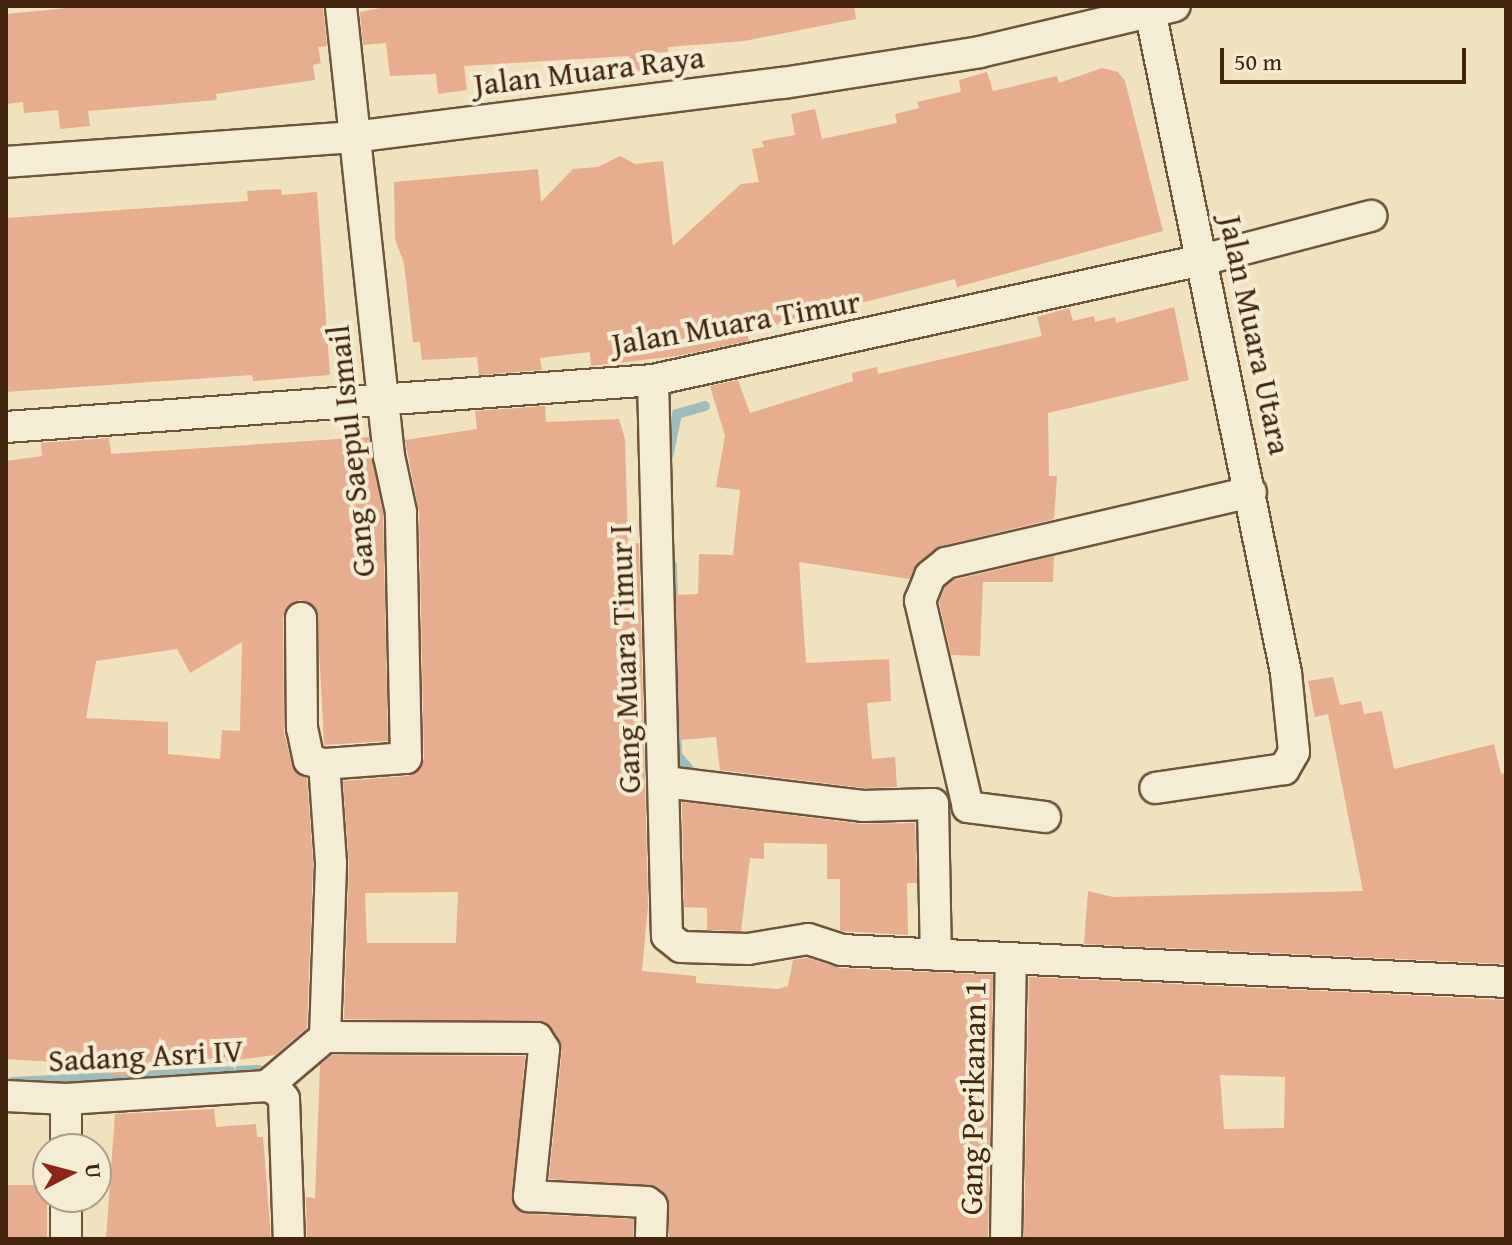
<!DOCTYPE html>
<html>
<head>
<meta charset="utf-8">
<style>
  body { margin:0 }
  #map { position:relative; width:1512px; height:1245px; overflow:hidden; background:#f0e2bd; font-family:"Gentium Book Plus",serif }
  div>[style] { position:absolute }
  .stream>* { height:10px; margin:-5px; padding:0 5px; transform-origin:5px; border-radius:5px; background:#9ebcba }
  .building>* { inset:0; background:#e6ad8e; transform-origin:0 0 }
  .roads { filter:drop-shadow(2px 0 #6e5439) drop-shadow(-2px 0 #6e5439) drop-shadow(0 2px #6e5439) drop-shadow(0 -2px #6e5439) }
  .street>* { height:30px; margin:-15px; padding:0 15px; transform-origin:15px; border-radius:15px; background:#f5ecd4 }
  span { translate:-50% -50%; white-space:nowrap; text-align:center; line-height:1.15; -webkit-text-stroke:8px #f5ecd4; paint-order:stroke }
  .street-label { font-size:32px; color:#43250d }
  .frame { position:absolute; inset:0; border:8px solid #43250d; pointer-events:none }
  .north { position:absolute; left:32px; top:1133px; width:80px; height:80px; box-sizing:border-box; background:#f5ecd4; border:2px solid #ae9c84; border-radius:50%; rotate:84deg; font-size:22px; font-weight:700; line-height:32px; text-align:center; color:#43250d }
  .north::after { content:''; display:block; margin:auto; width:28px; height:36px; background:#8f2418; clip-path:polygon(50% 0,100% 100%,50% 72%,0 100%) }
  .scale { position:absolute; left:1220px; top:48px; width:246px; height:36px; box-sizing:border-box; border:4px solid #43250d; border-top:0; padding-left:10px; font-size:24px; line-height:28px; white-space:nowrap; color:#43250d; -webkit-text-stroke:6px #f5ecd4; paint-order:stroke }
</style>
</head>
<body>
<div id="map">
  <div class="stream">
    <i style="left:668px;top:457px;width:44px;rotate:-78.2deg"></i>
    <i style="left:677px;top:414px;width:29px;rotate:-16deg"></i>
    <i style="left:672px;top:565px;width:190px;rotate:88.5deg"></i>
    <i style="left:677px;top:755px;width:30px;rotate:50deg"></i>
    <i style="left:12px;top:1082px;width:246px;rotate:-2.8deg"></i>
    <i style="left:258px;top:1070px;width:14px;rotate:21deg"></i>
  </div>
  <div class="building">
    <i style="clip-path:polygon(88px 6px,323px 7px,327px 46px,318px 47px,321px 63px,313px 65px,315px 80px,216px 94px,217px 100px,88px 111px,90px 126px,60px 129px,58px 110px,24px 113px,23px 102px,6px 104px,6px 14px)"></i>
    <i style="clip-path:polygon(391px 6px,854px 6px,856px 19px,744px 41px,668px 47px,668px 52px,654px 53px,655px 71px,631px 73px,629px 56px,464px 66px,467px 90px,438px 94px,436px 74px,390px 76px,386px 43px,363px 45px,360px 12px)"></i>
    <i style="clip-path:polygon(1102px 68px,1118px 72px,1125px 81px,1163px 231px,957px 287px,955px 279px,747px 332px,749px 341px,677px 356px,591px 366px,590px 352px,540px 358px,542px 370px,479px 375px,477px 357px,422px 360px,420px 342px,413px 342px,404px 263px,395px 239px,394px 182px,538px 169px,541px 202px,573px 169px,598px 167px,620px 156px,635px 164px,663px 161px,673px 246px,741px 184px,759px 182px,752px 149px,764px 147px,762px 141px,795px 135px,791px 114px,815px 109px,822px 139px,897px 123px,895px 114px,919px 108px,917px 102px,961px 92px,959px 80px,987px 72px,993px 91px,1057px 76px,1059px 83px)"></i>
    <i style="clip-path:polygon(281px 189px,282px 195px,317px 192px,330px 375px,253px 381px,252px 375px,6px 392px,6px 218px,248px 201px,247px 191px)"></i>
    <i style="clip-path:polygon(1174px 307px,1189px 380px,1048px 413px,1049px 476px,1057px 476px,1054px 519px,941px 546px,919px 562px,909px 579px,799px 562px,806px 663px,889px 659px,891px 701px,867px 703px,872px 759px,895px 757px,897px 787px,864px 788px,720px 770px,716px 737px,680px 740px,676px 595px,698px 594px,699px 554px,733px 555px,740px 490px,716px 487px,725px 436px,710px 386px,738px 380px,750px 413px,853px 381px,852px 373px,877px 367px,878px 374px,1042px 336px,1037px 317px,1069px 308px,1073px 321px,1094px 316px,1095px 322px,1115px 317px,1116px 323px)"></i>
    <i style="clip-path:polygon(evenodd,545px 406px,546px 422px,619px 419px,625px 439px,628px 543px,639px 543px,648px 906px,642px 971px,696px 976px,696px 983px,778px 989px,788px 986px,793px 960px,807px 958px,840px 968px,993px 975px,988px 1239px,669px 1239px,669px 1199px,657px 1187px,549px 1179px,562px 1051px,546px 1023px,344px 1019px,349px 863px,343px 781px,408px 776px,421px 767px,424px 758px,419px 512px,405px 440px,477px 429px,475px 411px,545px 406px,458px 892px,456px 943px,367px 943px,365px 893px,458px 892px)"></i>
    <i style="clip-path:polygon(evenodd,369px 437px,383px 514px,388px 741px,324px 745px,317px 610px,300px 600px,286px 609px,283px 618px,284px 732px,292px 765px,307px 778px,313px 863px,307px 1028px,275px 1055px,115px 1076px,104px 1071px,104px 1065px,6px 1059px,6px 461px,42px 456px,41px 443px,109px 438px,111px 454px,369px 437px,242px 642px,240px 731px,222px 730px,220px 759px,168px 754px,168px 722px,86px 718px,96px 661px,177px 649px,190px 673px,242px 642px)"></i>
    <i style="clip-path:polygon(1054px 556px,1053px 582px,983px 582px,980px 656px,951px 655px,939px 602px,945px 587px,954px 580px)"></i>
    <i style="clip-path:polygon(1333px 677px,1340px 705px,1361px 701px,1364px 714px,1382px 711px,1394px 769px,1494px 744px,1501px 774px,1506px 773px,1506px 964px,1084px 944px,1088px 891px,1113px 897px,1363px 891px,1328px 714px,1315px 717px,1308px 681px)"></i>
    <i style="clip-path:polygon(682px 802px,861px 824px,915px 823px,917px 883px,907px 883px,908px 935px,840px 931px,840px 879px,827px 879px,827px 844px,764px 843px,764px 859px,750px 858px,741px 931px,707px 930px,707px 908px,684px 907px)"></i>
    <i style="clip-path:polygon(evenodd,1029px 977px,1506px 1000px,1506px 1239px,1024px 1238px,1029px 977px,1220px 1075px,1285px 1077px,1284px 1128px,1224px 1129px,1220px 1075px)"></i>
    <i style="clip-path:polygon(332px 1055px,525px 1056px,513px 1204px,528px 1214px,634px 1219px,633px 1239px,307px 1239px,306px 1197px,315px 1198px,320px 1065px)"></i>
    <i style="clip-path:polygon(214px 1109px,216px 1127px,256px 1124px,257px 1137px,263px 1137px,271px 1239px,106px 1239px,115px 1114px)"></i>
    <i style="left:47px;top:1185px;width:54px;height:41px;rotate:90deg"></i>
  </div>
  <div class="roads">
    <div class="street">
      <i style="left:1149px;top:6px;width:681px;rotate:78.39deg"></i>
      <i style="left:1286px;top:673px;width:79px;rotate:84.2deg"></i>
      <i style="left:1294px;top:752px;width:20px;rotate:120deg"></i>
      <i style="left:1284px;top:769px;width:130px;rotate:171.6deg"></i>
      <i style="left:6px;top:162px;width:348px;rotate:-4.1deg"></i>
      <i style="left:353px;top:137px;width:433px;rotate:-7.2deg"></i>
      <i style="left:783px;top:83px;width:199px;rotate:-8.9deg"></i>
      <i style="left:980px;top:52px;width:200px;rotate:-13.3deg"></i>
      <i style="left:653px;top:380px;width:556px;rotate:88.56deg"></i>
      <i style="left:667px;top:936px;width:18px;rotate:38deg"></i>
      <i style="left:681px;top:947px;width:67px;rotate:1.7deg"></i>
      <i style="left:748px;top:949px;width:61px;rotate:-9.5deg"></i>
      <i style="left:808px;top:939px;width:35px;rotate:18deg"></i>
      <i style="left:841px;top:950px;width:666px;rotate:2.75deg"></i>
      <i style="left:6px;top:427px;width:649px;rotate:-4.15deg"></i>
      <i style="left:653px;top:380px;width:562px;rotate:-12.33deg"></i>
      <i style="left:1202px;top:260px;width:175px;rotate:-14.6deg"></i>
      <i style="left:301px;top:618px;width:110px;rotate:89.5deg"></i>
      <i style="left:302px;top:728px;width:33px;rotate:78deg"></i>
      <i style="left:309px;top:760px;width:16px;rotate:15deg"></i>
      <i style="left:665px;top:782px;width:199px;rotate:6.9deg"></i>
      <i style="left:863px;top:806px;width:70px;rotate:-1.6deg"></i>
      <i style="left:933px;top:804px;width:151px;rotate:88.9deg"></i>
      <i style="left:1045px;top:817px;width:78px;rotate:-172.6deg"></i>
      <i style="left:968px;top:807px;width:212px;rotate:-103.1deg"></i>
      <i style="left:920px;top:601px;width:27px;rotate:-68deg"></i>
      <i style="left:930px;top:576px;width:21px;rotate:-39deg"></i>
      <i style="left:946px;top:563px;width:313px;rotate:-13.1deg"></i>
      <i style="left:325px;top:1037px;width:174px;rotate:-88deg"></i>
      <i style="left:331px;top:863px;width:99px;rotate:-94deg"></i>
      <i style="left:324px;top:764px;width:82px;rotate:-4.2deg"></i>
      <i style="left:406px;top:758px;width:246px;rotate:-91.2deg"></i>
      <i style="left:401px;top:512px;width:57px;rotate:-102.1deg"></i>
      <i style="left:389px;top:456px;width:453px;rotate:-96.1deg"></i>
      <i style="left:267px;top:1086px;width:76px;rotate:-40.2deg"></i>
      <i style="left:325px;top:1037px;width:212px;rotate:0.3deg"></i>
      <i style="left:537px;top:1038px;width:13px;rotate:58deg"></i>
      <i style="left:544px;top:1049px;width:148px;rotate:95.8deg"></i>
      <i style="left:529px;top:1196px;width:118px;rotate:2.9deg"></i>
      <i style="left:647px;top:1202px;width:6px;rotate:39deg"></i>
      <i style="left:652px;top:1206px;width:33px;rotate:92deg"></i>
      <i style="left:6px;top:1096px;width:60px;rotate:2.9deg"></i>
      <i style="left:66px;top:1099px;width:201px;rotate:-3.7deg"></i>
      <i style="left:267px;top:1086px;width:11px;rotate:22deg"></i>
      <i style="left:277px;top:1090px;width:11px;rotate:52deg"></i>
      <i style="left:284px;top:1099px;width:140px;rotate:88deg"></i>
      <i style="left:66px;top:1149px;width:50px;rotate:-90deg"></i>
      <i style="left:66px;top:1239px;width:42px;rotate:-90deg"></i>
      <i style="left:1006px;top:1239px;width:281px;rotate:-89deg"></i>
    </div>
  </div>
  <div class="street-label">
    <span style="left:589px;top:71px;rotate:-7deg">Jalan Muara Raya</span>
    <span style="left:736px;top:323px;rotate:-10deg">Jalan Muara Timur</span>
    <span style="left:1255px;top:335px;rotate:78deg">Jalan Muara Utara</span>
    <span style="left:351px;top:451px;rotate:-96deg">Gang Saepul Ismail</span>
    <span style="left:625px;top:659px;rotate:-92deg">Gang Muara Timur I</span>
    <span style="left:146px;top:1056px;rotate:-3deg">Sadang Asri IV</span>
    <span style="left:973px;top:1098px;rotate:-89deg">Gang Perikanan 1</span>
  </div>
  <div class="frame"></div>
  <div class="north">U</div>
  <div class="scale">50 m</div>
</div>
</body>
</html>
